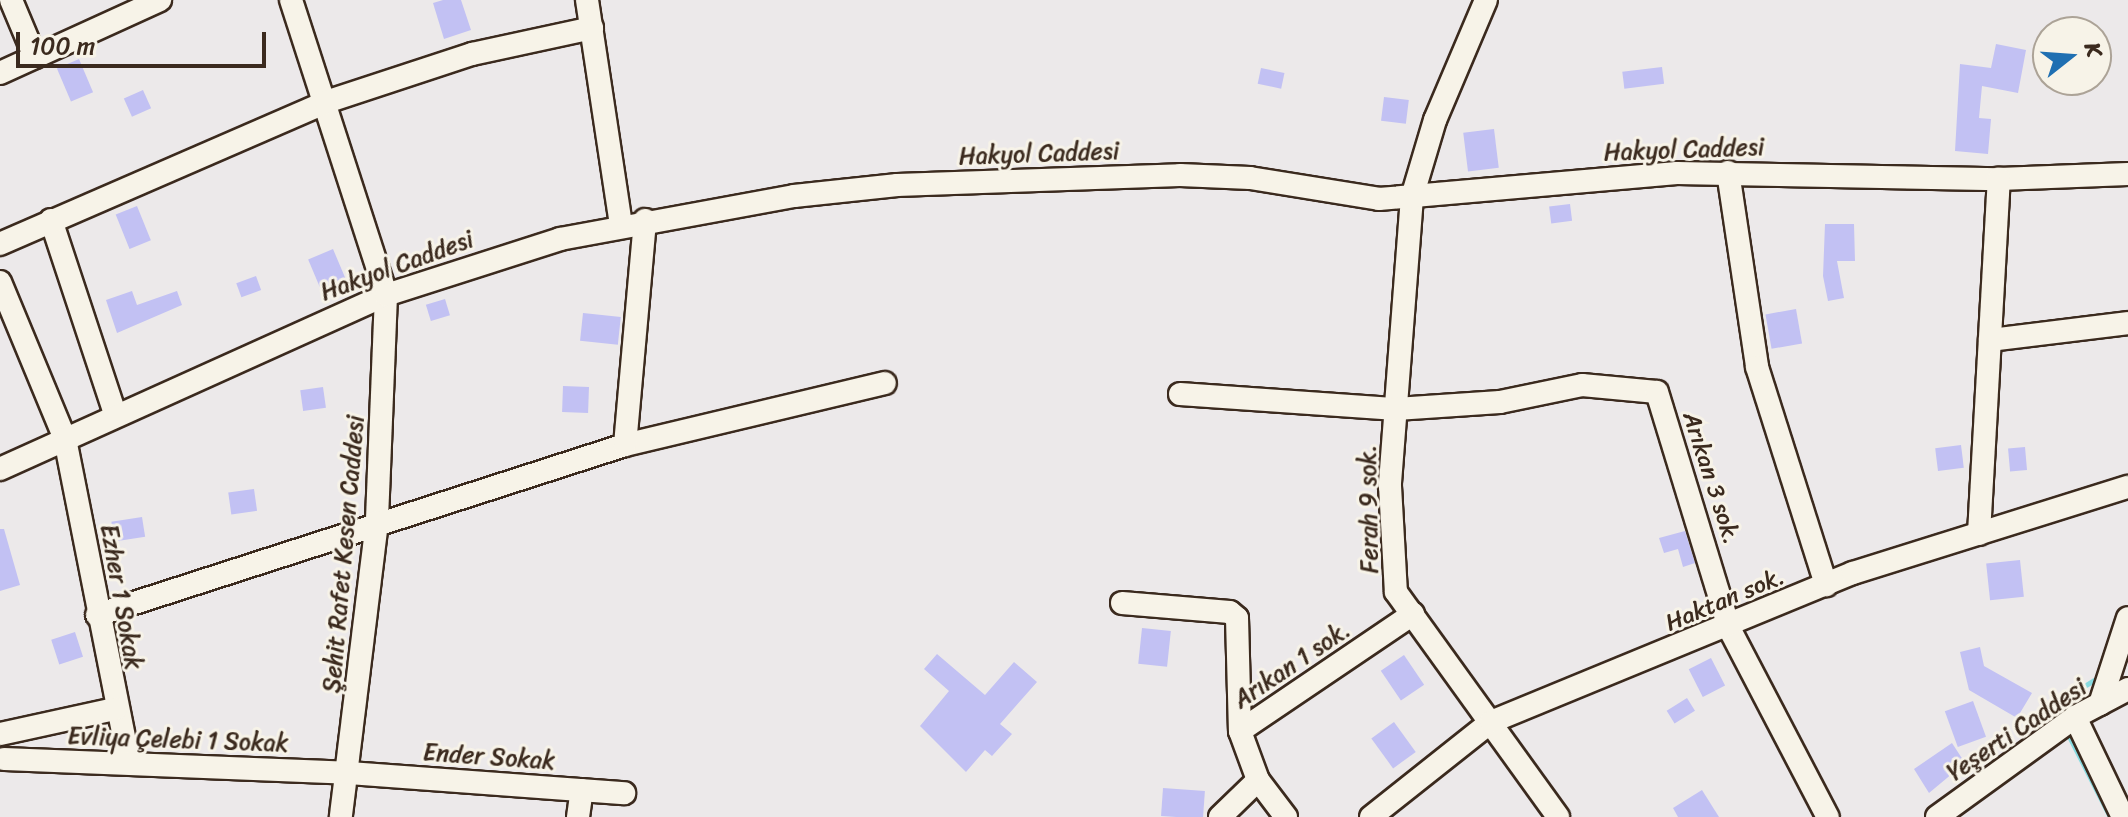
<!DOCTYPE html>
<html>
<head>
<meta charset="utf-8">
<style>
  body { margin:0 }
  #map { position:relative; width:2128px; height:817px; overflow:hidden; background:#ece9ea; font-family:Sriracha,sans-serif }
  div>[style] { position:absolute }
  .stream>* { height:5px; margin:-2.5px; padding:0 2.5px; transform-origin:2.5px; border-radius:2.5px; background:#88dae0 }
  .building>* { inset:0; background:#c2c1f3; transform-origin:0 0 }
  .roads { filter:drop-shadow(2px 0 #3b2a1e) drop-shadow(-2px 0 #3b2a1e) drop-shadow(0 2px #3b2a1e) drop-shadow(0 -2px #3b2a1e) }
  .minor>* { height:22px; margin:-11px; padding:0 11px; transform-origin:11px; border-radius:11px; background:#f7f3e8 }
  span { translate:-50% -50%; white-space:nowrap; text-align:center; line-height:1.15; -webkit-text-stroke:6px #f7f3e8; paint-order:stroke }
  .street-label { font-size:24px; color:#3b2a1e }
  .north { position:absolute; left:2032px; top:16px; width:80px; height:80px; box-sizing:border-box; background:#f7f3e8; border:2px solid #aca397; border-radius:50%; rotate:73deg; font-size:22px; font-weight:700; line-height:32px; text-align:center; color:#3b2a1e }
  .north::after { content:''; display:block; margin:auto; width:28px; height:36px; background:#1f6fb2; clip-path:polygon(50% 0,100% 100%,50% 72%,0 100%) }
  .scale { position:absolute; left:16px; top:32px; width:250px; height:36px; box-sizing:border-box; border:4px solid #3b2a1e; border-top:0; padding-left:10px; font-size:24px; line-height:28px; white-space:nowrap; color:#3b2a1e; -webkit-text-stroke:6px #f7f3e8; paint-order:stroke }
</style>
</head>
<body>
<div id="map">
  <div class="stream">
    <i style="left:2062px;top:708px;width:15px;rotate:-58deg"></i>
    <i style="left:2070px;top:695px;width:28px;rotate:-32deg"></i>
    <i style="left:2070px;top:738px;width:89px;rotate:63.1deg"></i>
  </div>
  <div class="building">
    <i style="clip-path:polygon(443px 0,461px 0,471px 30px,444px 39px,433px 3px)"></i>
    <i style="clip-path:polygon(1996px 44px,2026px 50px,2018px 93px,1982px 86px,1979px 118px,1991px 119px,1988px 154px,1955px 151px,1960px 64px,1991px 68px)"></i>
    <i style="left:79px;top:59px;width:36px;height:24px;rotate:67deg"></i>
    <i style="left:1662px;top:67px;width:17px;height:40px;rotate:83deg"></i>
    <i style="left:1261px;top:68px;width:24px;height:16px;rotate:12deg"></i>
    <i style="left:143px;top:90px;width:20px;height:21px;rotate:66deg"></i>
    <i style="left:1384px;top:97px;width:25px;height:24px;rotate:7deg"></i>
    <i style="left:1494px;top:129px;width:39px;height:31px;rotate:83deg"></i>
    <i style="left:1570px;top:204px;width:17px;height:21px;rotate:83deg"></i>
    <i style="left:137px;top:206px;width:37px;height:23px;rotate:68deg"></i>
    <i style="clip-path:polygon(1825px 224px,1854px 224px,1855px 261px,1837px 261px,1844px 298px,1828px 301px,1823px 276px)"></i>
    <i style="left:333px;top:249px;width:33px;height:27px;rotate:67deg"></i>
    <i style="left:256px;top:276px;width:15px;height:21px;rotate:70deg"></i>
    <i style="clip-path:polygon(132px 291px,137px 305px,177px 291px,182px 305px,117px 333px,106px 300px)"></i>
    <i style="left:445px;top:299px;width:17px;height:20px;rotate:73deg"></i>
    <i style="left:1796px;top:309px;width:35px;height:31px;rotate:80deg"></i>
    <i style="left:583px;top:313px;width:38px;height:28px;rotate:6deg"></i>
    <i style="left:563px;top:386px;width:26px;height:26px;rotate:2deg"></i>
    <i style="left:323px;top:387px;width:21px;height:23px;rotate:82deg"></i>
    <i style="left:1961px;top:445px;width:23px;height:26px;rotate:83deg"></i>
    <i style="left:2025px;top:447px;width:23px;height:17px;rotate:85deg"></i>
    <i style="left:254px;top:489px;width:22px;height:26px;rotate:82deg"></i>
    <i style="left:142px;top:517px;width:20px;height:31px;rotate:81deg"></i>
    <i style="clip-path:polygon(0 529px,4px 529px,20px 585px,0 591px)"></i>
    <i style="clip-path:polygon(1685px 531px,1695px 563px,1683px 567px,1678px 549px,1664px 553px,1659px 538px)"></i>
    <i style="left:2020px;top:560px;width:37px;height:34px;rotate:84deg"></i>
    <i style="left:1142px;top:628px;width:29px;height:36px;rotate:6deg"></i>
    <i style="left:75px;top:632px;width:26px;height:25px;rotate:72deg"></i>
    <i style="clip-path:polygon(1980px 647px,1984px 666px,2032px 693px,2017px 718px,1969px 690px,1960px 652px)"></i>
    <i style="clip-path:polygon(937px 654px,985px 695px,1014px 662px,1037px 682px,1000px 724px,1012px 734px,992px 756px,985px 750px,966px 772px,920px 726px,949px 691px,924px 669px)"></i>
    <i style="left:1404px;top:655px;width:36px;height:28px;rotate:56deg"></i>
    <i style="left:1711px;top:658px;width:31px;height:25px;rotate:63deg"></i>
    <i style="left:1687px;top:698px;width:15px;height:24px;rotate:58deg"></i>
    <i style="left:1973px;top:701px;width:38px;height:30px;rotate:70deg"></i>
    <i style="left:1394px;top:722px;width:37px;height:28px;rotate:54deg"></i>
    <i style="clip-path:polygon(1952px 743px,1965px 763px,1929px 793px,1914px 769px)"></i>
    <i style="left:1163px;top:788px;width:42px;height:28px;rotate:4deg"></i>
    <i style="clip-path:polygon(1702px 790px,1719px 817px,1678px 817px,1673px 808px)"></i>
  </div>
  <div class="roads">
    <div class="minor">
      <i style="left:11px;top:0;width:62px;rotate:67.2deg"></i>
      <i style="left:291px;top:0;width:310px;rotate:72.1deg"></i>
      <i style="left:386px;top:295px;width:227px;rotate:92.3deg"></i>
      <i style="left:377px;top:522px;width:297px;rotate:97deg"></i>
      <i style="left:587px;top:0;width:228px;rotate:81.4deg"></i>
      <i style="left:1486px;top:0;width:130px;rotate:113deg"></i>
      <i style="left:1435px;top:120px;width:80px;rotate:106.6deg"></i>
      <i style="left:1412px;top:197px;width:290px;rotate:94.4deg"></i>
      <i style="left:1390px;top:486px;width:106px;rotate:86.8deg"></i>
      <i style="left:1396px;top:592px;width:277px;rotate:54.2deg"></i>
      <i style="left:0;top:73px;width:176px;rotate:-24.5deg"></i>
      <i style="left:1728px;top:172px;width:197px;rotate:81.5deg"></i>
      <i style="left:1757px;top:367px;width:229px;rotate:72.4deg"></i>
      <i style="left:51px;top:220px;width:206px;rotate:71.7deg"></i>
      <i style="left:0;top:244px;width:356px;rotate:-23.5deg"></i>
      <i style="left:326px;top:102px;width:154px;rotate:-18.2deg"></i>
      <i style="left:472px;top:54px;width:123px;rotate:-12.2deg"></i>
      <i style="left:0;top:282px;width:170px;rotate:67.5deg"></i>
      <i style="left:65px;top:439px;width:330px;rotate:78.8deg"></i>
      <i style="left:1990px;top:340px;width:139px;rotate:-7deg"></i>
      <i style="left:1180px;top:394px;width:217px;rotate:4deg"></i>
      <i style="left:1396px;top:409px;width:104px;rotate:-3.9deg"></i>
      <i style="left:1500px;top:402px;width:84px;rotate:-11.7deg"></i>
      <i style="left:1582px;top:385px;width:75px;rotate:5.3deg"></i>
      <i style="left:1657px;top:392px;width:247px;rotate:73deg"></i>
      <i style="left:1729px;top:628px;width:213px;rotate:62.4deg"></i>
      <i style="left:625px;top:445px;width:267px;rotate:-13.4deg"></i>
      <i style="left:0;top:469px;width:423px;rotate:-24.3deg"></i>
      <i style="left:386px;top:295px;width:183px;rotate:-17.8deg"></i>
      <i style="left:560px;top:239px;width:238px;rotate:-10.4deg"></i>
      <i style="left:794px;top:196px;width:104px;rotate:-6.1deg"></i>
      <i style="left:897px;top:185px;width:283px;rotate:-2deg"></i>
      <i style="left:1180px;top:175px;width:70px;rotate:2.5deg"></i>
      <i style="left:1250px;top:178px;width:131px;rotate:9.2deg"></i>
      <i style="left:1379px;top:199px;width:299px;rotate:-5deg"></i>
      <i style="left:1677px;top:173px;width:322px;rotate:1.1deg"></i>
      <i style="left:1999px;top:179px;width:129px;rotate:-2.2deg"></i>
      <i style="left:1979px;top:534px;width:356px;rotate:-86.8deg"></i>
      <i style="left:1122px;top:603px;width:108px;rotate:4.8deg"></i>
      <i style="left:1230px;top:612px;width:9px;rotate:41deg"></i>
      <i style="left:1237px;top:618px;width:113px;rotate:88.5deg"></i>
      <i style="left:97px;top:615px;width:555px;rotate:-17.85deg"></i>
      <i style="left:625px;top:445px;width:226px;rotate:-84.9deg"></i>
      <i style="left:2100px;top:704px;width:90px;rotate:-72deg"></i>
      <i style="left:2075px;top:717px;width:111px;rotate:64.4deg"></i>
      <i style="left:0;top:734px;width:118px;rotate:-12.3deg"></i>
      <i style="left:4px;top:759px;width:345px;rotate:2.3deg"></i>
      <i style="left:349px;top:773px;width:276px;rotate:4.2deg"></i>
      <i style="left:578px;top:817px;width:27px;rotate:-82deg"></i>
      <i style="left:1220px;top:817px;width:53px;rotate:-44.2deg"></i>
      <i style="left:1286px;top:817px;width:46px;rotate:-127.1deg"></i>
      <i style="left:1258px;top:780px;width:52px;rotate:-110.2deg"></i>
      <i style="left:1240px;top:731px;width:209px;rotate:-34.1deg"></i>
      <i style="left:1371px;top:817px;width:153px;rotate:-38.4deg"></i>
      <i style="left:1491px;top:722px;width:391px;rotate:-22.4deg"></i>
      <i style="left:1853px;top:573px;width:288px;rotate:-17.4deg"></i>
      <i style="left:1937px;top:817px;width:170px;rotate:-35.9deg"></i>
      <i style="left:2075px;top:717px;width:60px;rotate:-27.8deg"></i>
    </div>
  </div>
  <div class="street-label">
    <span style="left:1684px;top:150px;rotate:-2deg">Hakyol Caddesi</span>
    <span style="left:1039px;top:154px;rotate:-2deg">Hakyol Caddesi</span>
    <span style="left:397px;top:266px;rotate:-20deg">Hakyol Caddesi</span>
    <span style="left:1711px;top:478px;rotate:72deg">Arıkan 3 sok.</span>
    <span style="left:1369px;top:509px;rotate:-91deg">Ferah 9 sok.</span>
    <span style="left:344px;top:554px;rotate:-85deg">Şehit Rafet Kesen Caddesi</span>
    <span style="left:121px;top:597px;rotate:80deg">Ezher 1 Sokak</span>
    <span style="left:1725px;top:600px;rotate:-23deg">Haktan sok.</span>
    <span style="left:1292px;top:665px;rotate:-34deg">Arıkan 1 sok.</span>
    <span style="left:2017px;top:730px;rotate:-34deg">Yeşerti Caddesi</span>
    <span style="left:178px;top:740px;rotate:2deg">Evliya Çelebi 1 Sokak</span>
    <span style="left:489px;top:757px;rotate:4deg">Ender Sokak</span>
  </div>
  <div class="north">K</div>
  <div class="scale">100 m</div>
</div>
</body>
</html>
